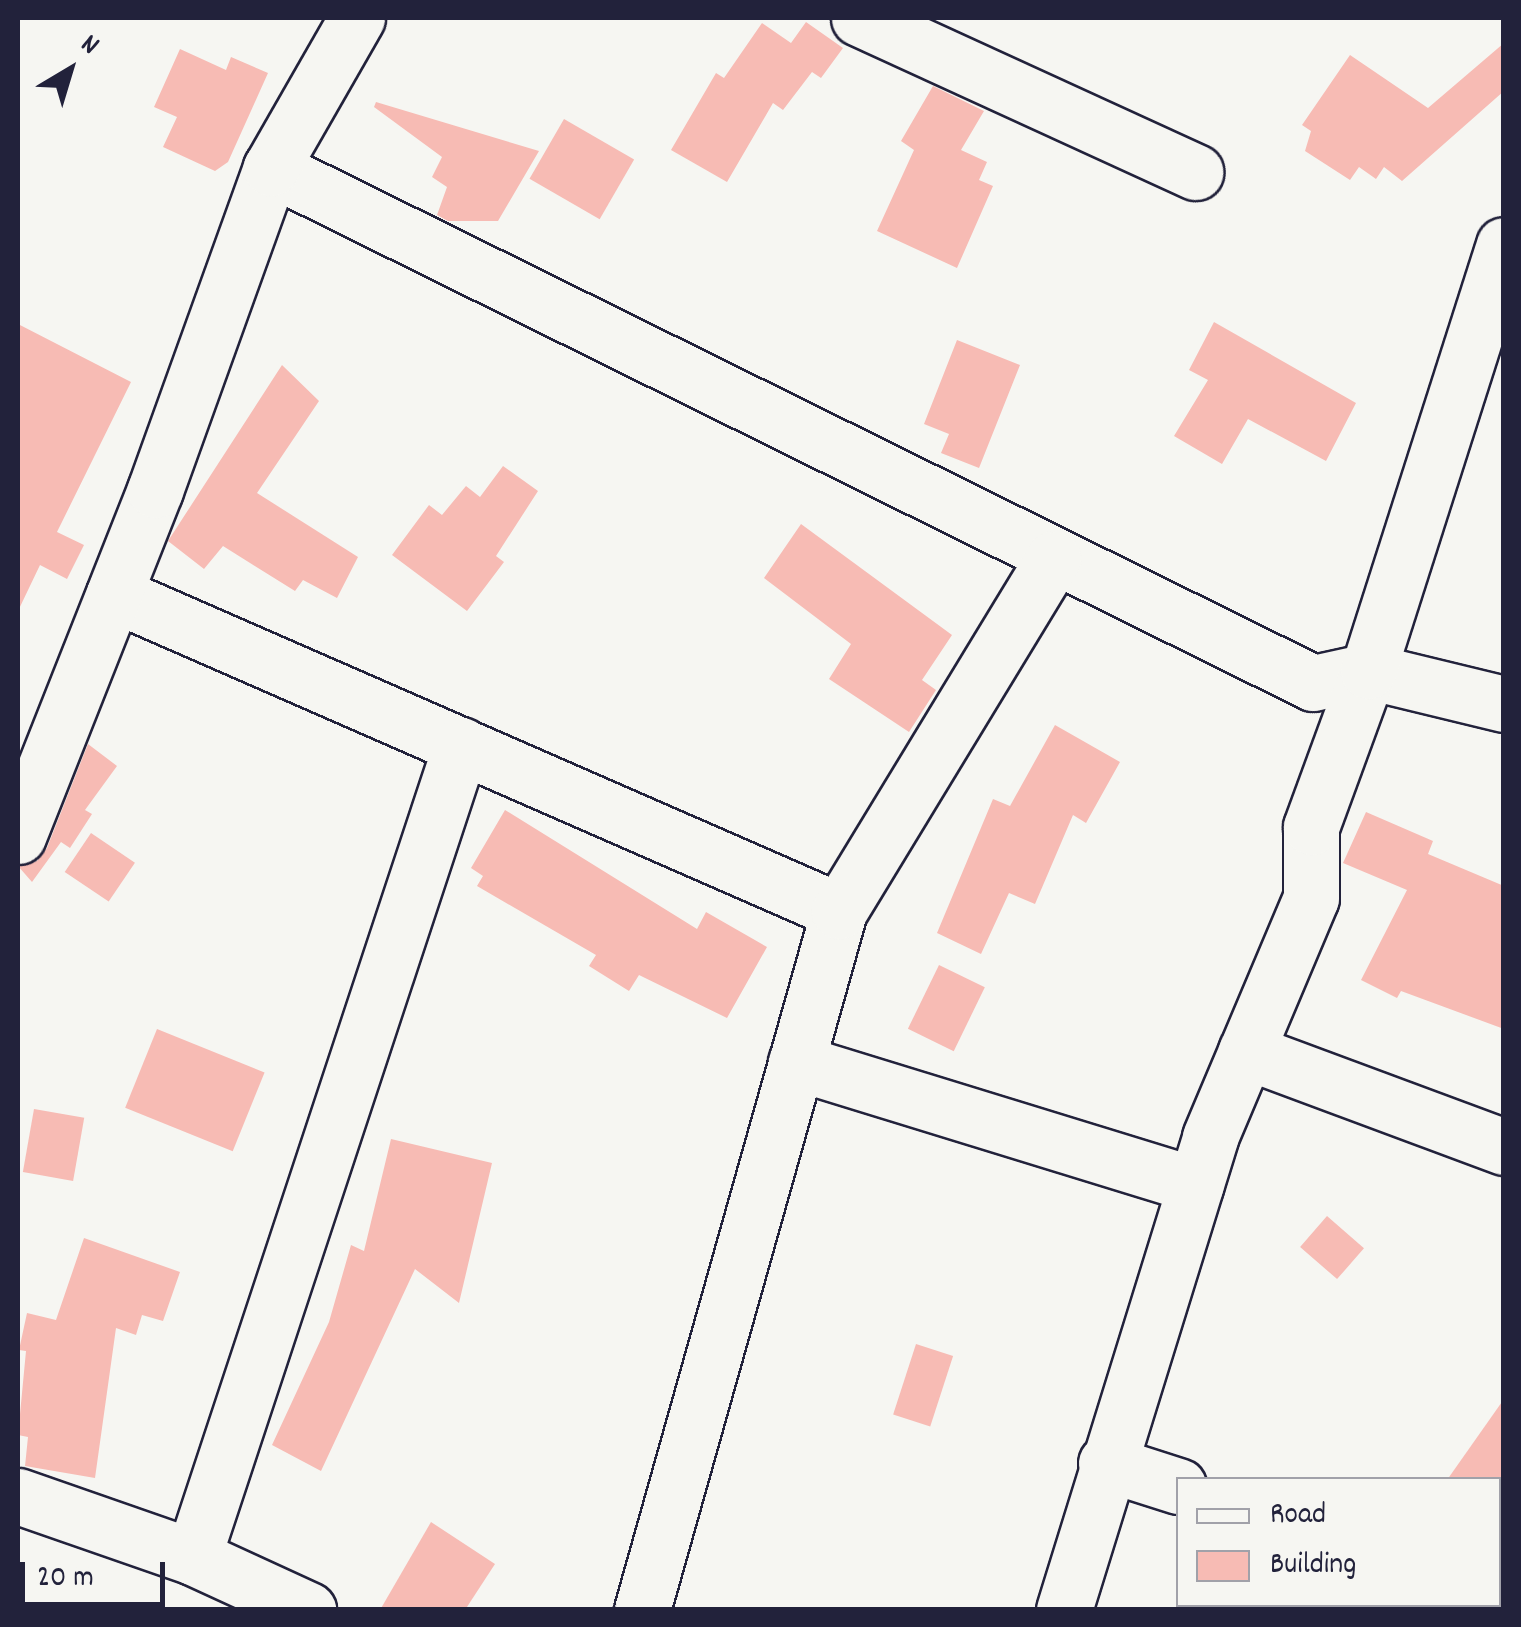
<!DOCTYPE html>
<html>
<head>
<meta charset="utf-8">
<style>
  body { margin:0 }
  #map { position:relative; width:1521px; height:1627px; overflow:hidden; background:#f6f6f2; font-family:Dekko,sans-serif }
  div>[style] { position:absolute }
  .building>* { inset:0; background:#f7bbb4; transform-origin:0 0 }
  .roads { filter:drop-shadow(2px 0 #22223b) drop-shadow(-2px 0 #22223b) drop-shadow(0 2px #22223b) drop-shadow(0 -2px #22223b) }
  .minor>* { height:55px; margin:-27.5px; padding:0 27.5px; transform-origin:27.5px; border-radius:27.5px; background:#f6f6f2 }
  span { translate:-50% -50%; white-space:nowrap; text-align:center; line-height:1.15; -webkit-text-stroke:10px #f6f6f2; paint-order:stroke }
  .frame { position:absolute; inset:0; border:20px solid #22223b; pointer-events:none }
  .legend { position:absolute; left:1176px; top:1477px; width:325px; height:130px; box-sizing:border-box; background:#f6f6f2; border:2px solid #a1a1a9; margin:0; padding:12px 18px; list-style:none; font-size:30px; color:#22223b }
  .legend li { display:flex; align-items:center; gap:20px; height:50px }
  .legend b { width:50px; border:2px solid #a1a1a9 }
  .north { position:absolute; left:20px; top:20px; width:100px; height:100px; -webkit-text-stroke:8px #f6f6f2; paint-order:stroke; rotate:38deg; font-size:28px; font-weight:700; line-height:40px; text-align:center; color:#22223b }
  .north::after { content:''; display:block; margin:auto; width:35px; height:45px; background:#22223b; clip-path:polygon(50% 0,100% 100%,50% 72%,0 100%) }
  .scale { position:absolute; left:20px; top:1562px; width:145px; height:45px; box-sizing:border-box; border:5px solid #22223b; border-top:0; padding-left:12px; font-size:30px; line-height:35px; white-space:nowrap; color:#22223b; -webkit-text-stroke:8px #f6f6f2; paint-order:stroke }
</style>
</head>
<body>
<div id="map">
  <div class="building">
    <i style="clip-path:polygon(806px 22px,843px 48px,821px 78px,812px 72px,783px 110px,773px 103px,727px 182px,671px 150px,716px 73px,724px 78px,762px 23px,791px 43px)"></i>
    <i style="clip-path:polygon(1504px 43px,1504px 91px,1402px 181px,1384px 167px,1376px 179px,1359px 167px,1350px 180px,1305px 151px,1311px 131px,1302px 125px,1350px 55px,1428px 108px)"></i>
    <i style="clip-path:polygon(180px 49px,226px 70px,231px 57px,268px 73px,228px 162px,215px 171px,163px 147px,177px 117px,154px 107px)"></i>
    <i style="clip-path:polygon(933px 86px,984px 111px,961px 150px,987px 162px,979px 180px,993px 186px,957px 268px,877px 231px,914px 150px,901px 141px)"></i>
    <i style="clip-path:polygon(376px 102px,539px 151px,498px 221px,448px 221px,437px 215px,447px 187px,432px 177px,442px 157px,374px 107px)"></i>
    <i style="left:564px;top:119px;width:81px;height:69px;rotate:30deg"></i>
    <i style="clip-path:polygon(1214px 322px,1356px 403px,1326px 461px,1248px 419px,1222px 464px,1174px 436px,1208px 380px,1189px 370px)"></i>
    <i style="clip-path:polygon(18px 324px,131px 382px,57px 532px,84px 545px,67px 579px,40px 565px,18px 611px)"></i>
    <i style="clip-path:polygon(957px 340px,1020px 365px,979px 468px,941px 453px,949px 434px,924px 424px)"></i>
    <i style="clip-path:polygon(282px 365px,319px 401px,257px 493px,358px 557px,337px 598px,303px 580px,295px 591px,223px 546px,204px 569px,168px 541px)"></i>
    <i style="clip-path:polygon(503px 466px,538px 491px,496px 556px,504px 562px,467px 611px,392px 555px,429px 505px,442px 515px,466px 486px,480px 497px)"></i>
    <i style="clip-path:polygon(801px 524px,952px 635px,922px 680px,936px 690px,909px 732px,829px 679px,851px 644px,764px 578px)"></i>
    <i style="clip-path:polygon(1055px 725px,1120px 762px,1086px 823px,1073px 815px,1035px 904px,1009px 893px,981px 954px,937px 933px,993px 799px,1010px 806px)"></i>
    <i style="clip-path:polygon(88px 744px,117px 766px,85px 810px,92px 814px,70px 848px,61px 842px,32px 882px,18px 866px,37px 861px,47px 848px)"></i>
    <i style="clip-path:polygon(505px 810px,697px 929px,706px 912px,767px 947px,727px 1018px,639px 975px,629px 991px,589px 966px,596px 955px,477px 886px,483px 876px,471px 868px)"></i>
    <i style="clip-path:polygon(1366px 812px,1433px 841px,1428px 854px,1504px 886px,1504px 1029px,1401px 991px,1397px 998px,1361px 980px,1407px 890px,1343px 863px)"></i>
    <i style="left:91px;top:833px;width:53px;height:47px;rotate:34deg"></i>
    <i style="left:939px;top:965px;width:51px;height:71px;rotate:26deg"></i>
    <i style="left:157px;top:1029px;width:116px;height:85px;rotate:22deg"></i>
    <i style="left:34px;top:1109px;width:51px;height:64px;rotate:10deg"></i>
    <i style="clip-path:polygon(391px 1139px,492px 1163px,459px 1303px,415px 1269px,321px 1471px,272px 1445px,329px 1322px,351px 1245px,364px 1251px)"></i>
    <i style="left:1327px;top:1216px;width:49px;height:41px;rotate:41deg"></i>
    <i style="clip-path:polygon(84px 1238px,180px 1272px,163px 1321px,142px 1315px,136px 1335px,116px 1328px,95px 1478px,25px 1466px,28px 1437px,18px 1435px,26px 1351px,19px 1350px,27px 1313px,56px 1320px)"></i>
    <i style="left:916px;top:1344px;width:39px;height:74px;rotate:18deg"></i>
    <i style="clip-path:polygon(1504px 1399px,1504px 1480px,1447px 1480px)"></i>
    <i style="clip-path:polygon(431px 1522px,495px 1564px,465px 1610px,380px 1610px)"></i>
  </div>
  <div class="roads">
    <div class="minor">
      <i style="left:859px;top:18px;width:370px;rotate:24.6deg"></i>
      <i style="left:271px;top:168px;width:1162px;rotate:26.3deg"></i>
      <i style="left:1313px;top:683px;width:56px;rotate:-12.3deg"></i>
      <i style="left:1368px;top:671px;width:140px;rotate:13.6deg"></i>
      <i style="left:114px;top:594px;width:791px;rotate:23.62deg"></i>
      <i style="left:18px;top:836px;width:372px;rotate:-68.4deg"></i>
      <i style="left:155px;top:490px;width:342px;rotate:-70.2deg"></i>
      <i style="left:271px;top:168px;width:173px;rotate:-60.2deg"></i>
      <i style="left:1246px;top:1051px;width:275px;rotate:20.4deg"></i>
      <i style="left:796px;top:1062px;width:418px;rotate:17.1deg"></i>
      <i style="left:1106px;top:1463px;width:76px;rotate:17.7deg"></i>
      <i style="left:18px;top:1496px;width:185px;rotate:19.2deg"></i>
      <i style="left:193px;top:1557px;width:127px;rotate:24.7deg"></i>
      <i style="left:193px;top:1557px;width:855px;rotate:-71.73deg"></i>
      <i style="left:1498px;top:1598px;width:6px;rotate:18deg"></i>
      <i style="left:642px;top:1610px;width:726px;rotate:-74.26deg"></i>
      <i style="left:839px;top:911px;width:412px;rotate:-58.7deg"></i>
      <i style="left:1064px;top:1610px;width:495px;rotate:-72.8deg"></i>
      <i style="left:1210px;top:1137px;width:259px;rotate:-67.1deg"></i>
      <i style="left:1311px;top:898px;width:71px;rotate:-90deg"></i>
      <i style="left:1311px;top:827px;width:166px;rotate:-69.9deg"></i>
      <i style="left:1368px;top:671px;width:447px;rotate:-72.3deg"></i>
    </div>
  </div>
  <div class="frame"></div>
  <ul class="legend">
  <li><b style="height:12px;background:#f6f6f2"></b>Road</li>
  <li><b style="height:28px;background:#f7bbb4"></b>Building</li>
  </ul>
  <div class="north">N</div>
  <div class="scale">20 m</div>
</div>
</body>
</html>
